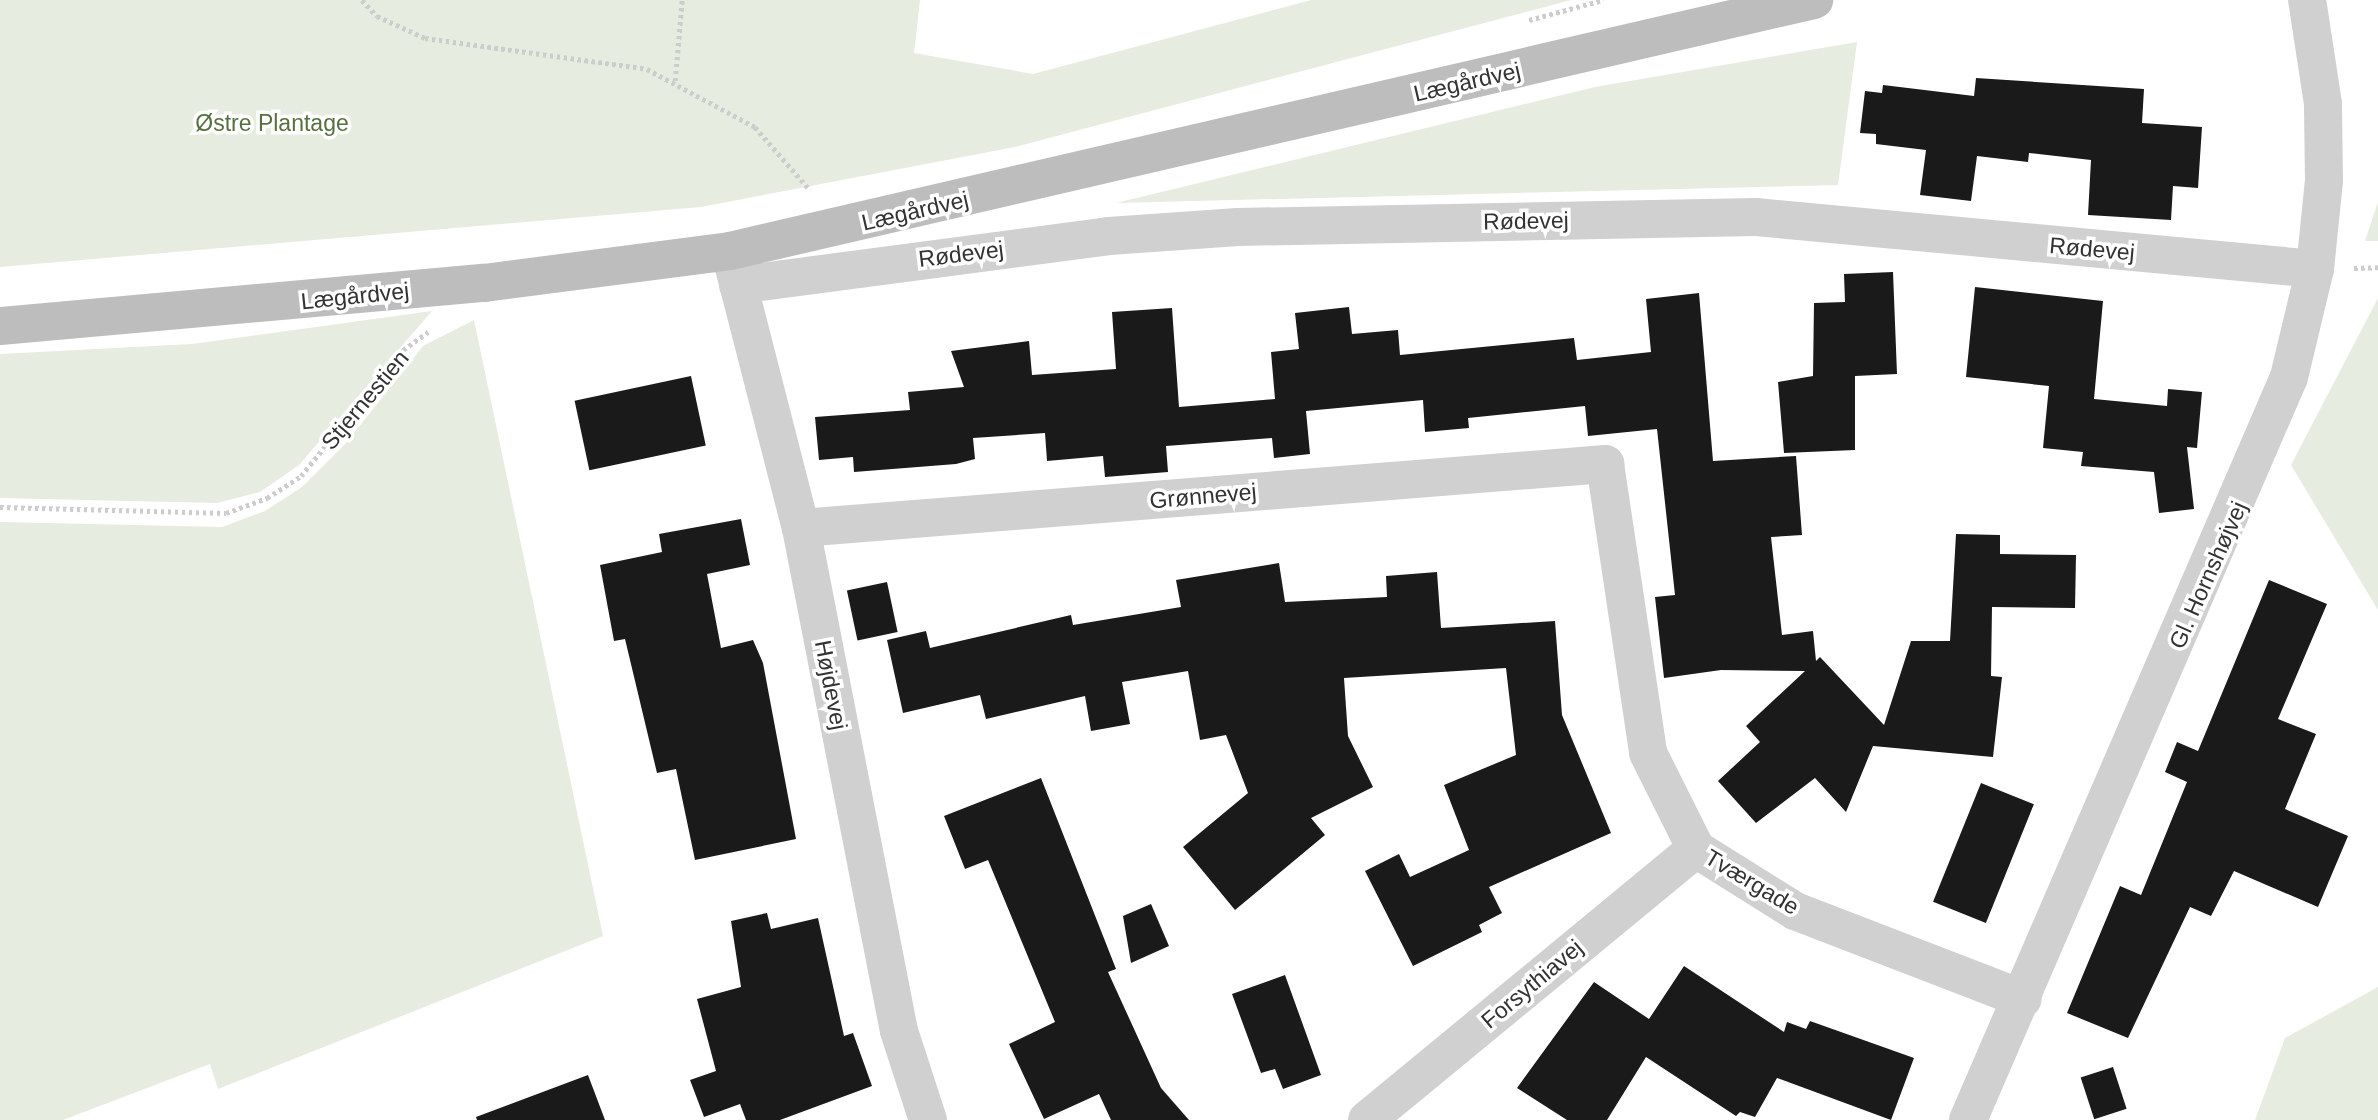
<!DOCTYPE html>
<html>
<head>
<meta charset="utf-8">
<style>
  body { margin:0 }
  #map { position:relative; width:2378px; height:1120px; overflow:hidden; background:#fff; font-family:Helvetica,sans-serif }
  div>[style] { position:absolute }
  .green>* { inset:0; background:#e6ecdf }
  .building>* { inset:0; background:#1a1a1a; transform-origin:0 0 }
  .path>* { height:4.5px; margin-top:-2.25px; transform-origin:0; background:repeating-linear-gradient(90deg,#cdcdcd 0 3.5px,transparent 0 7px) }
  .street>* { height:38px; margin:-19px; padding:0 19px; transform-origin:19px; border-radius:19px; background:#d0d0d0 }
  .secondary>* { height:38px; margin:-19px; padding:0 19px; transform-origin:19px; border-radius:19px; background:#bdbdbd }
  span { translate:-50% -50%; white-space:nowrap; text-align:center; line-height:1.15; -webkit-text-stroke:7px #fff; paint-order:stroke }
  .street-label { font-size:23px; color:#333 }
  .park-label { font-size:23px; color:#56703f }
</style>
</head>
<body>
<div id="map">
  <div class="green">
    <i style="clip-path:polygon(0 0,920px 0,914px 53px,1033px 74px,1311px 0,1571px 0,1015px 147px,701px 207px,0 267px)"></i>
    <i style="clip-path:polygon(1857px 42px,1838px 185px,1116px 203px,1595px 87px)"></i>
    <i style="clip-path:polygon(2378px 202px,2378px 241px,2365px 241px)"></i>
    <i style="clip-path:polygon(2378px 298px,2378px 610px,2291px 465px)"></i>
    <i style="clip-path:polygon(432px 311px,299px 465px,260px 492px,217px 503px,0 498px,0 354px,192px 344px)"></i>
    <i style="clip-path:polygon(474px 320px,603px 936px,218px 1089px,210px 1064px,63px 1120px,0 1120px,0 522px,222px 527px,265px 511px,302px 487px,346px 443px,423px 346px)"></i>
    <i style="clip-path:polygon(2378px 987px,2378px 1120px,2255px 1120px,2285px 1038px)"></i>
  </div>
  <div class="building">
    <i style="clip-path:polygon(1976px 78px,2144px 89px,2142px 123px,2202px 127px,2198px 188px,2173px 186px,2171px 220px,2088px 215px,2091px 160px,2029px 153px,2028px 162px,1977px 156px,1971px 201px,1920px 195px,1926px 150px,1876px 144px,1876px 134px,1860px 133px,1865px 91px,1882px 93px,1883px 85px,1974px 96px)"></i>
    <i style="clip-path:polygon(1893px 272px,1897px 374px,1855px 376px,1855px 450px,1784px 453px,1778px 382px,1813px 376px,1814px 303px,1845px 302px,1844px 274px)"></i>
    <i style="clip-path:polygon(1975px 287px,2103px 301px,2094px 399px,2167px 406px,2168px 389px,2202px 392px,2197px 448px,2187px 447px,2194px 509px,2159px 513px,2154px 472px,2081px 466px,2083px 452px,2043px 448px,2049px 386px,1966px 377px)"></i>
    <i style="clip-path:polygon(1699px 293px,1713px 461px,1796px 456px,1802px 535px,1771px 537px,1782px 635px,1813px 631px,1816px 661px,1820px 657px,1884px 725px,1911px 641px,1950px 641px,1956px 534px,2000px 535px,2000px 554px,2076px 555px,2075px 608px,1992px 607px,1991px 676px,2002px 677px,1993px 757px,1873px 746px,1846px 812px,1815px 778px,1756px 823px,1718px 781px,1760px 742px,1746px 726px,1805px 671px,1721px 670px,1664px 678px,1655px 597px,1675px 595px,1657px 429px,1588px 436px,1585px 406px,1468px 418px,1469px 428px,1425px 432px,1423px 400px,1306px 411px,1310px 454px,1274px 458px,1272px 438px,1166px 446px,1168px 472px,1105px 477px,1103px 456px,1047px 461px,1045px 433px,973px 438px,975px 459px,956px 464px,854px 472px,853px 457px,819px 460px,815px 417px,910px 410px,908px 392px,964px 387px,951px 351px,1029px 341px,1032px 375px,1116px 369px,1112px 312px,1172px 308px,1179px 407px,1275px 399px,1271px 352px,1299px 349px,1295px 313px,1349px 307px,1352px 334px,1398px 330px,1400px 355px,1574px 338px,1577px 360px,1651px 352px,1646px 299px)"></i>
    <i style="left:691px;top:376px;width:71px;height:119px;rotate:78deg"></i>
    <i style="clip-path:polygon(741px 519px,750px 565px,707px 574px,721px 648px,753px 640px,763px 663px,796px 839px,695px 860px,676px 769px,657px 773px,625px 639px,614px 641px,600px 565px,662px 552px,659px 534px)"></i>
    <i style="clip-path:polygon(1279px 563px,1285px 602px,1387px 597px,1386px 576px,1437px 572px,1441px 628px,1555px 621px,1562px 715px,1611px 833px,1489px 887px,1502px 913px,1479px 925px,1482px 932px,1413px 966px,1365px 871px,1399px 854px,1410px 877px,1469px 850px,1444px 785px,1516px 755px,1506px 668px,1344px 678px,1348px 736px,1373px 787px,1311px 818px,1325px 835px,1235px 910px,1183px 847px,1248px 793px,1226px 735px,1200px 740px,1188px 671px,1122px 682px,1130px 724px,1091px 731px,1085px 696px,986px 719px,980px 695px,903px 713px,887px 640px,926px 631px,930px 648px,1071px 615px,1073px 625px,1181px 607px,1176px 580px)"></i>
    <i style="clip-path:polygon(2269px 580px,2327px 604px,2278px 719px,2316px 734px,2285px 809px,2348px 836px,2318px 907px,2234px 871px,2211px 916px,2190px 907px,2128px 1038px,2067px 1013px,2120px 886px,2141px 895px,2187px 782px,2165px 772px,2177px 742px,2198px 751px)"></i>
    <i style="left:887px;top:582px;width:51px;height:41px;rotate:78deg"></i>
    <i style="clip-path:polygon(1041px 778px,1116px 969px,1108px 972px,1161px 1088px,1189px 1120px,1111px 1120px,1099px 1094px,1044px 1119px,1009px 1044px,1055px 1022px,988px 860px,965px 869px,944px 816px)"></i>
    <i style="left:1981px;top:783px;width:57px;height:128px;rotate:22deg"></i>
    <i style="clip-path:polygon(1151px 904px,1169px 946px,1131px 963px,1123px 916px)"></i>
    <i style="clip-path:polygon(767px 913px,771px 929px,818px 918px,844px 1036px,853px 1033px,872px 1086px,780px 1120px,746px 1120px,740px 1104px,704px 1117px,690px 1080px,716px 1071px,697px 999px,741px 987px,731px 921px)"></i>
    <i style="clip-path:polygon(1684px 966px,1784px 1032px,1787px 1022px,1806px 1029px,1810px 1021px,1914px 1058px,1891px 1120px,1777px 1078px,1755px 1117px,1740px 1112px,1736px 1116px,1646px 1057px,1607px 1120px,1567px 1120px,1517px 1088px,1594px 982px,1649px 1019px)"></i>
    <i style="clip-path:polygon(1285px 975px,1321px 1075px,1283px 1089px,1275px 1069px,1261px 1073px,1232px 994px)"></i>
    <i style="left:2113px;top:1067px;width:44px;height:34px;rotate:72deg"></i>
    <i style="clip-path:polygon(588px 1075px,605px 1120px,477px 1120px,476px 1117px)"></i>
  </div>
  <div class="path">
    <i style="left:362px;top:0;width:22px;rotate:47deg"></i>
    <i style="left:377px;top:16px;width:53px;rotate:24.6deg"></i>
    <i style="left:425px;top:38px;width:224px;rotate:7.9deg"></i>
    <i style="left:647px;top:69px;width:123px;rotate:28.2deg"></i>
    <i style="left:755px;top:127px;width:84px;rotate:48.9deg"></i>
    <i style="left:1529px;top:20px;width:77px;rotate:-15.1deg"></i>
    <i style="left:675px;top:81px;width:81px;rotate:-85.1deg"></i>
    <i style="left:2354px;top:268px;width:24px;rotate:-2deg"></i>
    <i style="left:0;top:507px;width:226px;rotate:1.5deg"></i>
    <i style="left:226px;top:513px;width:44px;rotate:-20.1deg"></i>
    <i style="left:267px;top:498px;width:40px;rotate:-32.9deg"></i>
    <i style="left:301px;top:476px;width:162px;rotate:-51deg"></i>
    <i style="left:403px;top:350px;width:31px;rotate:-36deg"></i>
  </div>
  <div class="street">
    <i style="left:732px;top:260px;width:277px;rotate:75.6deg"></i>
    <i style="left:801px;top:528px;width:512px;rotate:78.98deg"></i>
    <i style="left:899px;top:1031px;width:94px;rotate:72deg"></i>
    <i style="left:738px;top:285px;width:374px;rotate:-7.5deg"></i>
    <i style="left:1109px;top:236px;width:129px;rotate:-4deg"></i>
    <i style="left:1238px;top:227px;width:518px;rotate:-1.11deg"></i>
    <i style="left:1756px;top:217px;width:561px;rotate:5.31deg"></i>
    <i style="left:801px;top:528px;width:807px;rotate:-4.55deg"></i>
    <i style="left:1605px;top:464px;width:292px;rotate:81.5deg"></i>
    <i style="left:1648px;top:753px;width:107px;rotate:63.4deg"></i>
    <i style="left:1696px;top:849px;width:117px;rotate:32.1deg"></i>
    <i style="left:1795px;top:911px;width:244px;rotate:21.1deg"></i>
    <i style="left:1367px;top:1120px;width:426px;rotate:-39.5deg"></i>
    <i style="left:1968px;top:1120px;width:809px;rotate:-66.63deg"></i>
    <i style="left:2289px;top:377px;width:111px;rotate:-76.5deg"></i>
    <i style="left:2315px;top:269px;width:89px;rotate:-84.2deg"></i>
    <i style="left:2324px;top:180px;width:76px;rotate:-90.8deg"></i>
    <i style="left:2323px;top:104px;width:105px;rotate:-98.7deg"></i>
  </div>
  <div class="secondary">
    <i style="left:0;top:326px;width:486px;rotate:-5.1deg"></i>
    <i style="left:484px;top:283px;width:248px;rotate:-7.4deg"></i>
    <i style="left:730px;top:251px;width:1113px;rotate:-13.04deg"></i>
  </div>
  <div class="street-label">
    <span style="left:1467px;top:82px;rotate:-13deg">Lægårdvej</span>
    <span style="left:915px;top:211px;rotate:-13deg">Lægårdvej</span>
    <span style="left:1526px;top:221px;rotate:-1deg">Rødevej</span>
    <span style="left:2092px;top:249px;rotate:5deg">Rødevej</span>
    <span style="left:961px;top:254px;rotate:-7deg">Rødevej</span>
    <span style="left:355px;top:296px;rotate:-6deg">Lægårdvej</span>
    <span style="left:365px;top:400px;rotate:-50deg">Stjernestien</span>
    <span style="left:1203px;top:496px;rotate:-5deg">Grønnevej</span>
    <span style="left:2208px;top:575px;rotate:-66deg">Gl. Hornshøjvej</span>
    <span style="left:831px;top:685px;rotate:79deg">Højdevej</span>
    <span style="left:1752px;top:882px;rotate:31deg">Tværgade</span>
    <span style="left:1532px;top:984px;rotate:-40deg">Forsythiavej</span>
  </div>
  <div class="park-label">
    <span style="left:272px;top:123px">Østre Plantage</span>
  </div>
</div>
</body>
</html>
